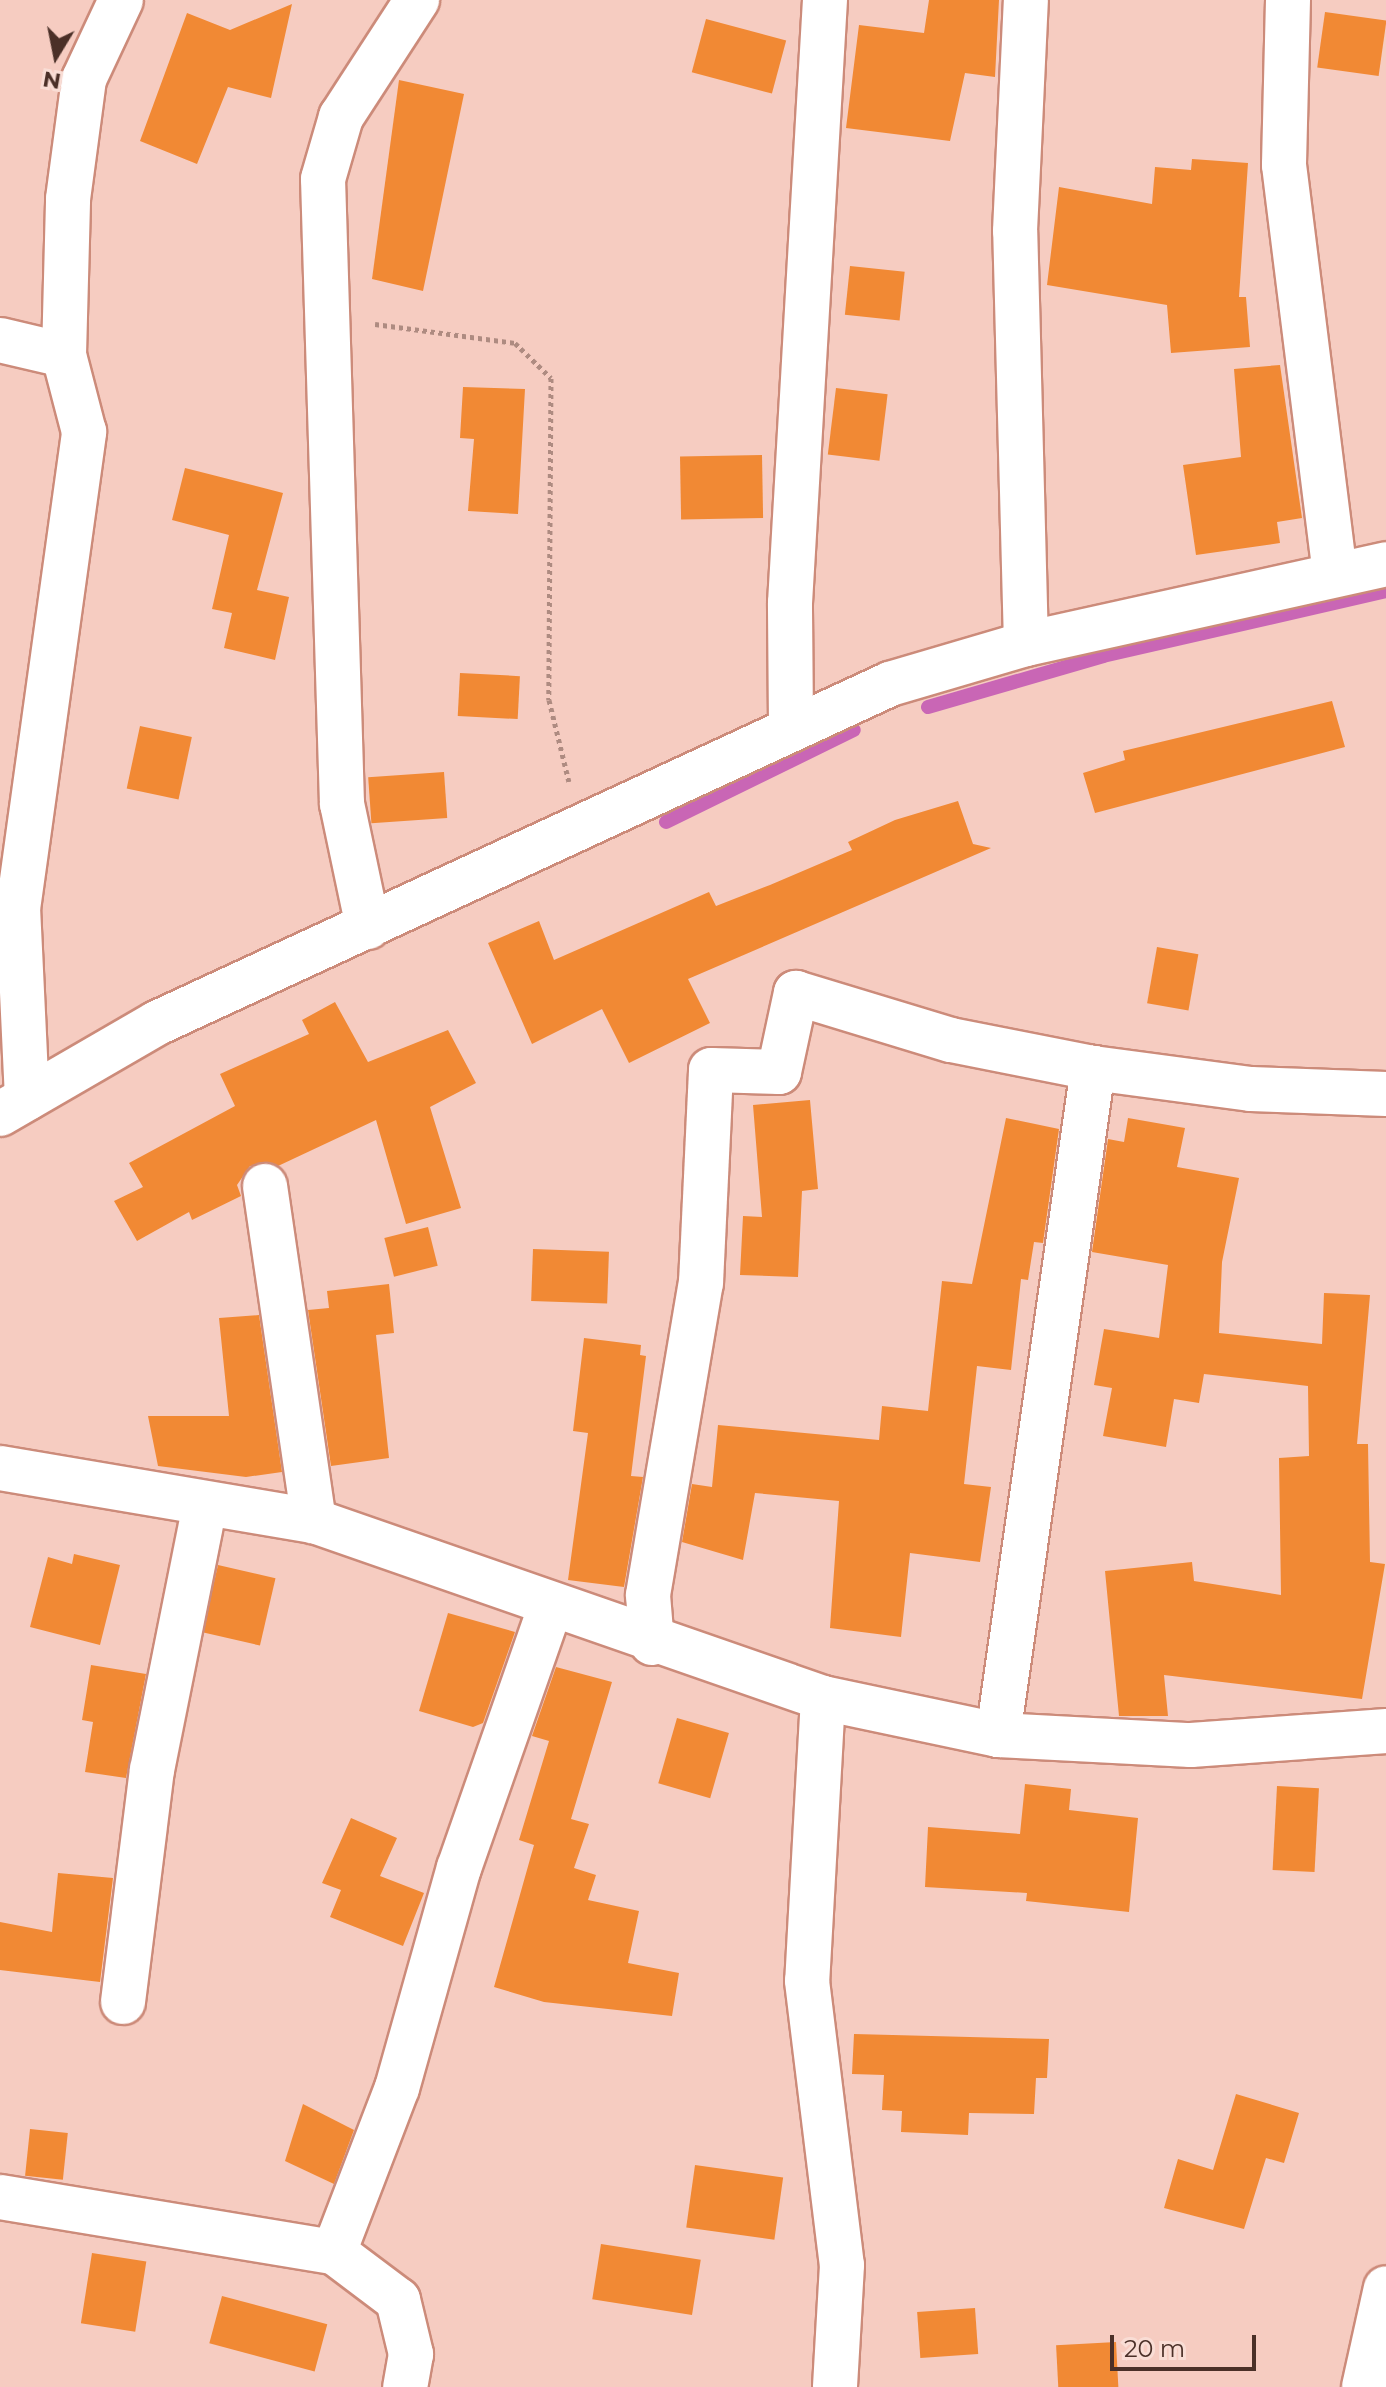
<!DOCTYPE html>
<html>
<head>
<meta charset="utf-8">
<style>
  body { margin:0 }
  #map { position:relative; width:1386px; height:2387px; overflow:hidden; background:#f6ccc1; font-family:Montserrat,sans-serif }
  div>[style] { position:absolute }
  .stream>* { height:14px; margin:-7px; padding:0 7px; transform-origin:7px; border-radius:7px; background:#c966b5 }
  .building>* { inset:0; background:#f18934; transform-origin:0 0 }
  .path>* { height:5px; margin-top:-2.5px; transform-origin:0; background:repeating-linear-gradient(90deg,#ae8b81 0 4px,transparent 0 8px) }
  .roads { filter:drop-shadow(2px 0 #cc8b7a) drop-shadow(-2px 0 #cc8b7a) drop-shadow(0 2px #cc8b7a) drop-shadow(0 -2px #cc8b7a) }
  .minor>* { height:44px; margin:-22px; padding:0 22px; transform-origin:22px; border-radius:22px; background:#fff }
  span { translate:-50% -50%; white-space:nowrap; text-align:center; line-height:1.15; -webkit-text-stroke:6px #f9ddd5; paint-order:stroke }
  .north { position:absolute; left:16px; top:16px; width:80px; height:80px; -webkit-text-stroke:6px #f9ddd5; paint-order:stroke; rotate:190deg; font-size:22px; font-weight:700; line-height:32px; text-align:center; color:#4b3028 }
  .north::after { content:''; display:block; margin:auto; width:28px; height:36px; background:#4b3028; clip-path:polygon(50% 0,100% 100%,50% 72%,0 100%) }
  .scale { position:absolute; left:1110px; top:2335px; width:146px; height:36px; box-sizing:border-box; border:4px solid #4b3028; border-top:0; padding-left:10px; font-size:24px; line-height:28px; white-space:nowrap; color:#4b3028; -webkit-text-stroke:6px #f9ddd5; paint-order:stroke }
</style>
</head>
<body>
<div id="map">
  <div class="stream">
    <i style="left:928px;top:707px;width:182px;rotate:-16.2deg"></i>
    <i style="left:1103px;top:656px;width:290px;rotate:-12.9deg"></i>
    <i style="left:666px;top:822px;width:209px;rotate:-26.1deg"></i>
  </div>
  <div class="building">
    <i style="clip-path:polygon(929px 0,999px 0,995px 77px,965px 73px,950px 141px,846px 128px,859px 25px,924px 33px)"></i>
    <i style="clip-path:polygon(292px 4px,271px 98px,228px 87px,197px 164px,140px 141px,187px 13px,230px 30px)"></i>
    <i style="left:1325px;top:12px;width:62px;height:56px;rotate:8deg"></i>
    <i style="left:706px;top:19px;width:83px;height:55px;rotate:15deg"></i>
    <i style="clip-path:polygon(399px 80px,464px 94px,423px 291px,372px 279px)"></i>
    <i style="clip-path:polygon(1192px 159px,1248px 163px,1239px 297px,1246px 297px,1250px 347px,1171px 353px,1167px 305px,1047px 285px,1059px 187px,1152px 204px,1155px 167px,1191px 170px)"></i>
    <i style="left:850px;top:266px;width:55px;height:49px;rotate:6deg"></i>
    <i style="clip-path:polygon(1280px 365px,1302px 518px,1277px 522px,1280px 543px,1196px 555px,1183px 465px,1241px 457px,1234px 369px)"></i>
    <i style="clip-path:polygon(463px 387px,525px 389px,518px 514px,468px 511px,474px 439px,460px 438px)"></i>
    <i style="left:836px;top:388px;width:52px;height:67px;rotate:7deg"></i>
    <i style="left:762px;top:455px;width:63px;height:82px;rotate:89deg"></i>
    <i style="clip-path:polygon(185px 468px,283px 493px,257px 590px,289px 597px,275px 660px,224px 648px,232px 613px,212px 609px,229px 535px,172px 520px)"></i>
    <i style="left:460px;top:673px;width:60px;height:43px;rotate:3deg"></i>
    <i style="clip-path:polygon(1332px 701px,1345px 747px,1095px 813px,1083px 773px,1125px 760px,1123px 751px)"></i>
    <i style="left:140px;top:726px;width:53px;height:64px;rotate:12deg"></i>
    <i style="left:444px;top:772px;width:46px;height:76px;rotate:86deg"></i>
    <i style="clip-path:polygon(958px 801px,973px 844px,991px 848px,688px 979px,710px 1023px,629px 1063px,602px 1009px,532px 1044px,488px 943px,539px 921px,554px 960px,709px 892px,716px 906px,770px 885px,852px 850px,848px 842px,895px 820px)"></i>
    <i style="left:1157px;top:947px;width:42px;height:57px;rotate:10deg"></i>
    <i style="clip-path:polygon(335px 1002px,368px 1062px,448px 1030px,476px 1083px,430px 1107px,461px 1208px,406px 1224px,376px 1120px,278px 1166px,250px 1166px,237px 1185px,241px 1196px,192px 1220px,189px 1212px,137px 1241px,114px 1201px,143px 1187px,129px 1163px,235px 1106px,220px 1074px,309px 1034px,302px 1020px)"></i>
    <i style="clip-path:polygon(810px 1100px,818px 1189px,802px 1191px,798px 1277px,740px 1275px,743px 1216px,762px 1217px,753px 1105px)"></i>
    <i style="clip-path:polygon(1006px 1118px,1059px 1129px,1043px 1243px,1034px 1242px,1028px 1280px,1021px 1279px,1011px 1370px,977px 1366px,964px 1484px,991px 1487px,980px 1562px,910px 1553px,901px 1637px,830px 1628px,839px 1501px,755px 1493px,743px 1560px,682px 1542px,692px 1484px,712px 1487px,718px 1425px,879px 1440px,882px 1406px,928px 1411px,942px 1281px,972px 1284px)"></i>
    <i style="clip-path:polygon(1128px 1118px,1185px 1128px,1177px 1167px,1239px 1178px,1222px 1262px,1219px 1333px,1322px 1344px,1324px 1293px,1370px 1295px,1357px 1444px,1368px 1444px,1370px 1562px,1385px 1564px,1362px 1699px,1164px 1675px,1168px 1716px,1119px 1716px,1105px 1571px,1192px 1562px,1194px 1581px,1281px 1595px,1279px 1458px,1309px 1456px,1308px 1386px,1204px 1374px,1199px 1403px,1174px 1399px,1166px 1447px,1103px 1436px,1112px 1388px,1094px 1385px,1104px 1329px,1159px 1338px,1168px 1265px,1092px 1252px,1108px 1139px,1124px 1142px)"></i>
    <i style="left:428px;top:1227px;width:40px;height:45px;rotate:76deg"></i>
    <i style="left:533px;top:1249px;width:76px;height:52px;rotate:2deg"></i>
    <i style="clip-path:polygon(389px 1284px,394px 1333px,376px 1335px,389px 1458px,331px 1466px,308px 1310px,329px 1308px,327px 1291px)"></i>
    <i style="clip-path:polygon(259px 1315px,282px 1472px,246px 1477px,158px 1466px,148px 1416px,229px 1416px,219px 1318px)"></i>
    <i style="clip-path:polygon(584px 1338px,641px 1345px,640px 1355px,646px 1356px,631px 1476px,643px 1477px,624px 1587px,568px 1580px,588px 1433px,573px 1431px)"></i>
    <i style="clip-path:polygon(74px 1554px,120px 1565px,100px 1645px,30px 1627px,48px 1557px,72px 1564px)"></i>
    <i style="left:218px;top:1565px;width:59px;height:69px;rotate:13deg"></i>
    <i style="clip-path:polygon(448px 1613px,515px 1632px,483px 1723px,473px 1727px,419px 1711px)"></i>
    <i style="clip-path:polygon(91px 1665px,146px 1674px,126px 1778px,85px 1772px,93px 1722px,82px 1720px)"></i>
    <i style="clip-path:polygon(556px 1667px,612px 1682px,571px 1819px,589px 1824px,574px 1868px,596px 1875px,588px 1900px,639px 1911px,628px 1963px,679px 1973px,672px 2016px,544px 2002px,494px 1987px,534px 1845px,519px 1840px,549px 1741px,532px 1736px)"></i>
    <i style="left:677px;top:1718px;width:54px;height:68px;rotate:16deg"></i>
    <i style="clip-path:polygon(1025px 1784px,1071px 1789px,1069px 1810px,1138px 1818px,1129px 1912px,1026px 1901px,1027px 1893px,925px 1887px,928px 1827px,1020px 1834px)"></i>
    <i style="left:1277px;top:1786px;width:42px;height:84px;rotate:3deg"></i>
    <i style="clip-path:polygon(351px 1818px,397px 1838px,380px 1876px,424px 1893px,403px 1946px,330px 1917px,341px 1890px,322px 1883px)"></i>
    <i style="clip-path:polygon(58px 1873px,113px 1878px,100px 1982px,0 1970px,0 1922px,52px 1932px)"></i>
    <i style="clip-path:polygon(854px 2034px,1049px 2039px,1047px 2078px,1036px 2078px,1034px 2114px,969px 2113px,968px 2135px,901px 2132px,902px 2111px,882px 2110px,884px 2075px,852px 2074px)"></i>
    <i style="clip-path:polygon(1236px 2094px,1299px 2113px,1284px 2163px,1266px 2158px,1244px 2229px,1164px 2208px,1178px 2159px,1213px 2170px)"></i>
    <i style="clip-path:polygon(303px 2104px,354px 2130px,334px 2184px,285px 2161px)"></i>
    <i style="left:30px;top:2129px;width:38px;height:47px;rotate:6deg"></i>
    <i style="left:695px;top:2165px;width:89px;height:63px;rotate:8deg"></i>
    <i style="left:601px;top:2244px;width:101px;height:56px;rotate:9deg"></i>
    <i style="left:92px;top:2253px;width:55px;height:71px;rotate:9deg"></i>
    <i style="left:222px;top:2296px;width:109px;height:49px;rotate:15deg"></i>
    <i style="left:975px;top:2308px;width:46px;height:58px;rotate:86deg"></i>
    <i style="left:1116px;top:2342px;width:45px;height:60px;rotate:87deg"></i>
  </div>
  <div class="path">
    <i style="left:375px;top:324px;width:141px;rotate:7.7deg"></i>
    <i style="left:515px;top:343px;width:50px;rotate:44.2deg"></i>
    <i style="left:551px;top:378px;width:322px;rotate:90.4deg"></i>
    <i style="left:549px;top:700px;width:84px;rotate:76.3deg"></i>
  </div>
  <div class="roads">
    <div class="minor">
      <i style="left:1288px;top:0;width:165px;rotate:91.4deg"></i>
      <i style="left:1284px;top:165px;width:412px;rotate:82.9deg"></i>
      <i style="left:0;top:340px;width:66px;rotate:13.2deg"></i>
      <i style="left:64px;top:355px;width:156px;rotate:-88.5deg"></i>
      <i style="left:68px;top:199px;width:121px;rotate:-82.4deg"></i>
      <i style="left:84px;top:79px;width:87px;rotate:-64.9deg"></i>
      <i style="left:1026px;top:644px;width:413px;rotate:-91.5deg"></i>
      <i style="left:1015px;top:231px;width:231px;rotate:-87.3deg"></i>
      <i style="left:791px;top:724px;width:121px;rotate:-90.5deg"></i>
      <i style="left:790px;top:603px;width:604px;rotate:-86.68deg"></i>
      <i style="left:368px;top:927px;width:126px;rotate:-101.9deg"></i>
      <i style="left:342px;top:804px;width:625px;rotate:-91.74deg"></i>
      <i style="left:323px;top:179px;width:65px;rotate:-73.8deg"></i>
      <i style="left:341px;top:117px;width:140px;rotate:-57deg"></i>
      <i style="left:27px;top:1098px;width:189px;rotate:-92.7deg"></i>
      <i style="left:18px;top:909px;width:482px;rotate:-82.1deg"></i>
      <i style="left:84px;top:432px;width:80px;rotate:-104.6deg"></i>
      <i style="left:0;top:1114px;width:181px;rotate:-30.1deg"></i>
      <i style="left:157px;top:1023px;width:808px;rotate:-24.82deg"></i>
      <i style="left:890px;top:684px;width:142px;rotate:-16.4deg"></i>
      <i style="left:1026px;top:644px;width:369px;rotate:-12.5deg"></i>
      <i style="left:265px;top:1186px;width:339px;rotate:81.7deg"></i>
      <i style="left:0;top:1468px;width:318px;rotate:9.6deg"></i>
      <i style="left:314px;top:1521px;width:539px;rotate:19.17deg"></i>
      <i style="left:823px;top:1698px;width:179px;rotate:11.9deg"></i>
      <i style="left:998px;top:1735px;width:193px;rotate:3deg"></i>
      <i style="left:1191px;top:1745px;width:196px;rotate:-4.1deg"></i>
      <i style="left:652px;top:1643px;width:48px;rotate:-94.8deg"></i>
      <i style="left:648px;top:1595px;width:316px;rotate:-80.4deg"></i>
      <i style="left:701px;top:1283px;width:213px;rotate:-87.3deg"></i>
      <i style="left:711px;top:1070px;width:68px;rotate:1.7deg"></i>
      <i style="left:779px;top:1072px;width:81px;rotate:-77.9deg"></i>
      <i style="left:796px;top:993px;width:162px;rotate:16.9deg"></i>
      <i style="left:951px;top:1040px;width:145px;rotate:11.2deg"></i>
      <i style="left:1093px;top:1068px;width:159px;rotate:7.6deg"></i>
      <i style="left:1251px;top:1089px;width:135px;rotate:2.1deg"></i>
      <i style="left:823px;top:1698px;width:283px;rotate:93.2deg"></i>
      <i style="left:807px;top:1981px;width:286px;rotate:83deg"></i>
      <i style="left:842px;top:2265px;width:122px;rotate:93.3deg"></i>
      <i style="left:998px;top:1735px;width:674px;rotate:-81.89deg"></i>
      <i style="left:123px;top:2002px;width:234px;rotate:-82.9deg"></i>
      <i style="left:152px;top:1770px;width:271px;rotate:-78.7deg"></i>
      <i style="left:0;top:2197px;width:338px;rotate:9.4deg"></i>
      <i style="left:334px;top:2252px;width:80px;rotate:36.9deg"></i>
      <i style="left:398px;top:2300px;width:56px;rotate:76.5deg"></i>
      <i style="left:411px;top:2354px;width:34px;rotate:100deg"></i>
      <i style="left:334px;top:2252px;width:176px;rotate:-69deg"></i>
      <i style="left:397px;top:2088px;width:229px;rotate:-74.3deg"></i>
      <i style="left:459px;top:1868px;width:275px;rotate:-70.7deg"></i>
      <i style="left:1364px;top:2387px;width:101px;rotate:-77.5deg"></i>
    </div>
  </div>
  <div class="north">N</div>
  <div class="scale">20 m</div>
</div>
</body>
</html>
